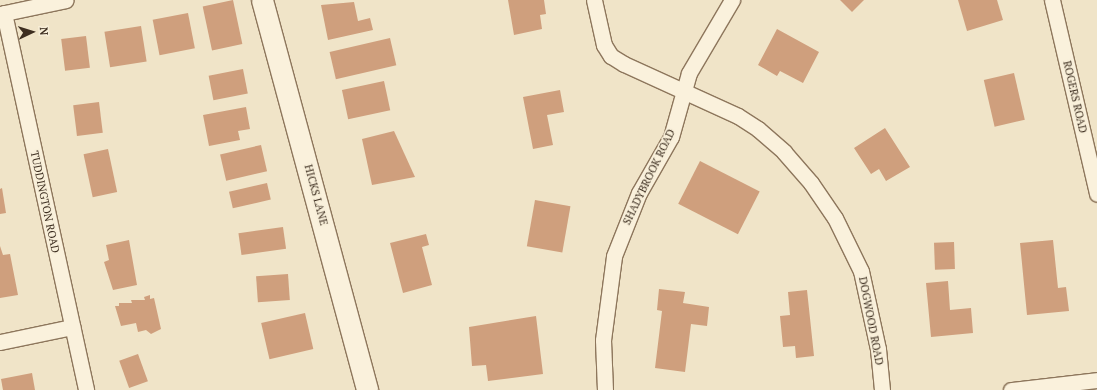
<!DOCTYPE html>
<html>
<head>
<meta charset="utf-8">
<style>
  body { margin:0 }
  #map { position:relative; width:1097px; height:390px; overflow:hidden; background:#f0e4c8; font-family:"PT Serif",serif }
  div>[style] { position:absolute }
  .building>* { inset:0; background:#cf9f7d; transform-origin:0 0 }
  .roads { filter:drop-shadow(1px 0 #8d765c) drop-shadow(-1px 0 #8d765c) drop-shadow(0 1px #8d765c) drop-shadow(0 -1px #8d765c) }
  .minor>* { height:15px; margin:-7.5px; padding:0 7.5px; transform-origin:7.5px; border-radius:7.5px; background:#faf1dc }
  .secondary>* { height:21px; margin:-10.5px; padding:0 10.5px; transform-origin:10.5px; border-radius:10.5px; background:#faf1dc }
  span { translate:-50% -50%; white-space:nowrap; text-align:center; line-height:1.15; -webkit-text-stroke:3px #f7eed8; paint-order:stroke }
  .street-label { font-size:11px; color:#3d2e20 }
  .north { position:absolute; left:12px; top:12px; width:40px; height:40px; -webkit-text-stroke:3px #f7eed8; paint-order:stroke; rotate:86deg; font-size:11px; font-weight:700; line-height:16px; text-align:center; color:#3d2e20 }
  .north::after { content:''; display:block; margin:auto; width:14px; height:18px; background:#3d2e20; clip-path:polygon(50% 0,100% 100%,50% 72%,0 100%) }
</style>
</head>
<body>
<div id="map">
  <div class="building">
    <i style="left:233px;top:0;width:45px;height:31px;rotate:78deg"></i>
    <i style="clip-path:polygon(508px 0,544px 0,546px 14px,540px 15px,542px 29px,514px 35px)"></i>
    <i style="clip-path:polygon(840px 0,864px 0,852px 12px)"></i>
    <i style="clip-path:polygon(958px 0,997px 0,1003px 20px,967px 31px)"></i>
    <i style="clip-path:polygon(354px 2px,358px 21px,370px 18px,373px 30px,328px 40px,321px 5px)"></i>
    <i style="left:188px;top:13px;width:36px;height:36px;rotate:79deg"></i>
    <i style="left:141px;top:26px;width:36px;height:37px;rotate:81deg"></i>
    <i style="clip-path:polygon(777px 29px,819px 52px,803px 83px,780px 71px,777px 76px,758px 65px)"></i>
    <i style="left:86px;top:36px;width:32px;height:25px;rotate:83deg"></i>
    <i style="left:390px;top:38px;width:28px;height:62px;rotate:77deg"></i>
    <i style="left:243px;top:69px;width:25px;height:35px;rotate:79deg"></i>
    <i style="left:1014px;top:73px;width:48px;height:31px;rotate:77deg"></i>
    <i style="left:384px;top:81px;width:30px;height:43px;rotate:78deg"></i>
    <i style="clip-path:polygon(560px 90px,564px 112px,547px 115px,553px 145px,533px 149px,523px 97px)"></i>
    <i style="left:99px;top:102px;width:31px;height:26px;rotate:83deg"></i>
    <i style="clip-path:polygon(246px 107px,250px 129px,238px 131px,240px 140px,209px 146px,203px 115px)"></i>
    <i style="clip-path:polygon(885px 128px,910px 167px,886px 181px,879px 169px,871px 174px,854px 148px)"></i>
    <i style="clip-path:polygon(394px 131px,415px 177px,372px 185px,362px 139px)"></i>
    <i style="left:261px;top:145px;width:27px;height:42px;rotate:77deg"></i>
    <i style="left:108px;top:149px;width:44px;height:25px;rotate:78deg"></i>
    <i style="left:700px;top:161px;width:67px;height:48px;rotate:27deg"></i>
    <i style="left:267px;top:183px;width:17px;height:39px;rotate:77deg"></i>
    <i style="clip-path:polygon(2px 188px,6px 213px,0 214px,0 189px)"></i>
    <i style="left:535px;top:200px;width:36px;height:47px;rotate:10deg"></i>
    <i style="left:283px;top:227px;width:22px;height:45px;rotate:82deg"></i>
    <i style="clip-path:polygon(426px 234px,429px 245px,422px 247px,432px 285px,403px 293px,390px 243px)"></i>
    <i style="clip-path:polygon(129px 240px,137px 285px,113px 290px,104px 262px,109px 260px,106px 245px)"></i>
    <i style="clip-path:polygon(1053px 240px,1058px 288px,1066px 287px,1069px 311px,1027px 315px,1020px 243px)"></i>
    <i style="left:954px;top:242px;width:27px;height:20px;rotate:88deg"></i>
    <i style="clip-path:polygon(0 246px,3px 255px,10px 254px,18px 295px,0 298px)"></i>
    <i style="left:288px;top:274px;width:26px;height:32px;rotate:86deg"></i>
    <i style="clip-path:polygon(948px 281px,950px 310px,971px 308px,973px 333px,931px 337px,926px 283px)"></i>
    <i style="clip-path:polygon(659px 289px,685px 292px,683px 303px,709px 307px,707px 326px,691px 324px,685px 372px,655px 368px,662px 311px,657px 310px)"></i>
    <i style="clip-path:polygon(807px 290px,814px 356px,796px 358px,795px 346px,783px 347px,780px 316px,790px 315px,788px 292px)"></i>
    <i style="clip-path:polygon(150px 295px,150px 299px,154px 298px,161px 329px,151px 334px,146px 330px,138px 332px,136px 323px,121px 326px,115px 306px,119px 306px,119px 303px,132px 303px,131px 300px,145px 300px,144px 297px)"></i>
    <i style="left:305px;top:313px;width:37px;height:45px;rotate:77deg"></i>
    <i style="clip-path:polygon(536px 316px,543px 374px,488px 381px,486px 365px,472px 366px,469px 327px)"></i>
    <i style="left:138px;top:354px;width:29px;height:20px;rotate:70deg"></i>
    <i style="clip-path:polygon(32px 373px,35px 390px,3px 390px,1px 379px)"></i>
  </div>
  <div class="roads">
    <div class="minor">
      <i style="left:594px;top:0;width:46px;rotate:77.5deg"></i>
      <i style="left:604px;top:45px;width:13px;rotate:58deg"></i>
      <i style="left:611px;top:56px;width:15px;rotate:32deg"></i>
      <i style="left:624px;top:64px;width:125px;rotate:24.5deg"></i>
      <i style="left:738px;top:116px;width:24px;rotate:33deg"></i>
      <i style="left:758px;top:129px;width:35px;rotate:41deg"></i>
      <i style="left:784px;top:152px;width:41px;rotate:48.9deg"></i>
      <i style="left:811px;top:183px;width:42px;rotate:55.6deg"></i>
      <i style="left:835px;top:218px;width:59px;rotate:63.9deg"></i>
      <i style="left:861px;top:271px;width:80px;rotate:77.7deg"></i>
      <i style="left:878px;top:349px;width:41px;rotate:84.4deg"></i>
      <i style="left:1052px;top:0;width:199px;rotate:76.9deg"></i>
      <i style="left:4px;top:13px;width:386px;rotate:77.7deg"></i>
      <i style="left:0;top:14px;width:67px;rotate:-12deg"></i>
      <i style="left:0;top:342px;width:74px;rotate:-11.8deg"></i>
      <i style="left:605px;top:390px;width:50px;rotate:-92.3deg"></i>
      <i style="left:603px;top:340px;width:85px;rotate:-82.5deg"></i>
      <i style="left:614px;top:256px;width:68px;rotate:-68.4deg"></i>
      <i style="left:639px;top:193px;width:64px;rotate:-60.3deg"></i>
      <i style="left:671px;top:137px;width:66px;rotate:-74.3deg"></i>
      <i style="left:689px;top:73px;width:85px;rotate:-59.5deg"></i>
      <i style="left:1011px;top:390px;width:87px;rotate:-6.6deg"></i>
    </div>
    <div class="secondary">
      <i style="left:262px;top:0;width:404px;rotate:74.9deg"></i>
    </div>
  </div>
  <div class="street-label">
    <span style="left:1075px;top:97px;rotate:77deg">ROGERS ROAD</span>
    <span style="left:649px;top:177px;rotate:-64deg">SHADYBROOK ROAD</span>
    <span style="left:316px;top:195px;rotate:75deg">HICKS LANE</span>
    <span style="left:45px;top:202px;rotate:78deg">TUDDINGTON ROAD</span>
    <span style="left:871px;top:321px;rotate:79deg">DOGWOOD ROAD</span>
  </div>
  <div class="north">N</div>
</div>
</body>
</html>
